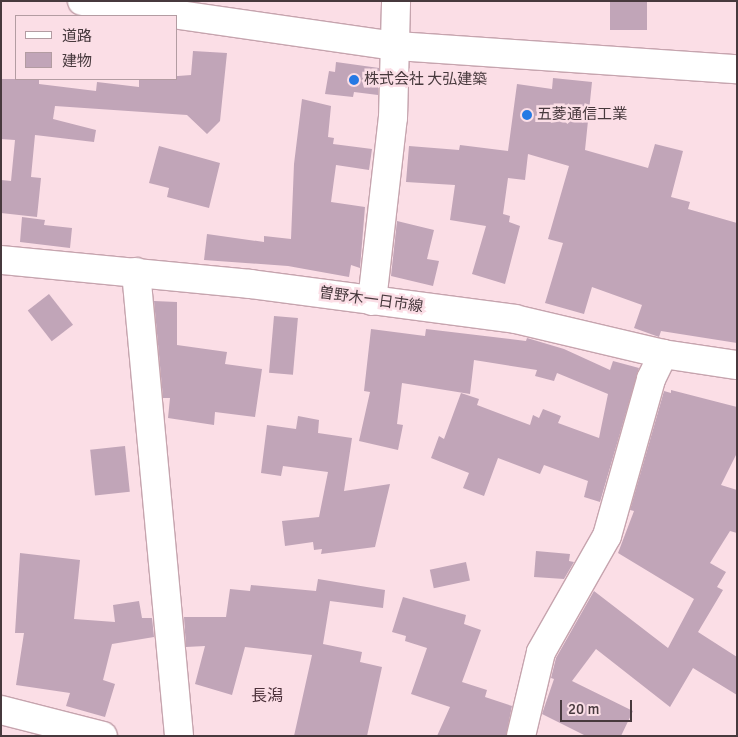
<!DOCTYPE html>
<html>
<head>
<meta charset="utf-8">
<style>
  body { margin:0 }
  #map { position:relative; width:738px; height:737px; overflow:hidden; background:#fbdee6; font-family:Signika,"Noto Sans JP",sans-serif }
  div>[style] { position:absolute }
  .building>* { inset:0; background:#c1a5b8; transform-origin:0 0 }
  .roads { filter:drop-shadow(1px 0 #c6a4ae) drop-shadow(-1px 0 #c6a4ae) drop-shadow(0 1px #c6a4ae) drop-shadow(0 -1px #c6a4ae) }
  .minor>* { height:28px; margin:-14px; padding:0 14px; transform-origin:14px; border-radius:14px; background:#fff }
  .major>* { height:28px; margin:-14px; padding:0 14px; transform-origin:14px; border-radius:14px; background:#fff }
  .dots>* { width:14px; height:14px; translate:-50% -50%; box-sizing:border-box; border:2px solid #fbdee6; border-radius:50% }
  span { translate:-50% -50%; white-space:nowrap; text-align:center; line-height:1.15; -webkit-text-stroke:5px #fbdee6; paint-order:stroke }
  .poi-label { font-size:15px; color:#47393d }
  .left { translate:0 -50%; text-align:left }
  .street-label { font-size:15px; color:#47393d }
  .neighbourhood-label { font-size:16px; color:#4c313a }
  .frame { position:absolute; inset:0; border:2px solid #47393d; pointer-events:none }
  .legend { position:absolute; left:15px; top:15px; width:162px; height:65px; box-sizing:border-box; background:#fbdee6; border:1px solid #b39ca2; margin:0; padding:6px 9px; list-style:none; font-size:15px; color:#47393d }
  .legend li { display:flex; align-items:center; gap:10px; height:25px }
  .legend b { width:25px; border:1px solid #b39ca2 }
  .scale { position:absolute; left:560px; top:700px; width:72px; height:22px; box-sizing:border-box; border:2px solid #47393d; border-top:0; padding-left:6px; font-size:15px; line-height:18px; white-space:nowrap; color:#47393d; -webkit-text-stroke:4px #fbdee6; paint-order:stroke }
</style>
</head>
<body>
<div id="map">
  <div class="building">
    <i style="left:610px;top:1px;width:37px;height:29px"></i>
    <i style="clip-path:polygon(193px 51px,227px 53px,220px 121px,207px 134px,187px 115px,55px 106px,53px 119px,96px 130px,94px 142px,35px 135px,31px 177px,41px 178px,37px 217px,1px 213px,1px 180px,11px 181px,15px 140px,1px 139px,1px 79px,39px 79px,39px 84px,96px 91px,97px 82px,139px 87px,139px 79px,191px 75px)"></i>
    <i style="clip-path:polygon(336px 62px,379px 68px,378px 95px,354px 92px,353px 97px,325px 94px,329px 71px,335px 72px)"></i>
    <i style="clip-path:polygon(553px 78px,592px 82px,585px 150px,648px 168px,655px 144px,683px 151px,671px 197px,690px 202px,688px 209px,737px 223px,737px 343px,661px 331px,659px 337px,634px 328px,642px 305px,592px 287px,584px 314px,545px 303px,563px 243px,548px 239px,569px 166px,528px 154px,525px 180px,508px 178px,503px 214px,510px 216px,509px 222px,520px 226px,505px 284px,472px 274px,486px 226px,450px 220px,455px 185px,406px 182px,409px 146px,459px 150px,460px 145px,508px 151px,517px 84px,552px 89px)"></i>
    <i style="clip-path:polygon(302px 99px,331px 106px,328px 137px,334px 138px,333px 144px,372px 149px,369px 170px,336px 165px,331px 202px,365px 207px,360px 268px,351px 265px,349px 277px,288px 266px,204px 260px,207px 234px,264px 242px,264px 236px,291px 239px,294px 164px)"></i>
    <i style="clip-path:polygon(159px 146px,220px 163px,209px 208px,167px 197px,169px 188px,149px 183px)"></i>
    <i style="clip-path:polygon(22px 217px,45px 220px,44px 225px,72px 228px,70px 248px,20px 242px)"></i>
    <i style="clip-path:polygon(397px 221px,434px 230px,427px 259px,439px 261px,433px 286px,391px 276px)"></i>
    <i style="left:49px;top:294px;width:39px;height:27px;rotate:52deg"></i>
    <i style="clip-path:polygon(154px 301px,177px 302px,177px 345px,227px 352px,225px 364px,262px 369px,255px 417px,215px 412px,214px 425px,168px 418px,170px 398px,163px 398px)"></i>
    <i style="left:274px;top:316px;width:24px;height:57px;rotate:5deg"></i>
    <i style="clip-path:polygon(371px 329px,425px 336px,426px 329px,526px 341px,527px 338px,564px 349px,610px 370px,613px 361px,639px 368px,600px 502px,584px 497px,588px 481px,544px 465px,540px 474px,498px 458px,484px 496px,463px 488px,469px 473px,431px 458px,439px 436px,444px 439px,461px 393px,479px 399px,477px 405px,530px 425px,533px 415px,539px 418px,543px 409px,561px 416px,558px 423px,599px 438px,608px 394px,557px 373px,554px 381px,535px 376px,537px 370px,474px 360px,470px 394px,402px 383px,397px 424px,403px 425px,398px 450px,359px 441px,370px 392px,364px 391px)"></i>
    <i style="clip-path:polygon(671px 390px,737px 407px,737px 453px,721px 485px,737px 490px,737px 533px,730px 531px,710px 563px,726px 572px,717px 587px,723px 590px,698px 632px,737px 657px,737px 695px,693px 668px,670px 707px,596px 649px,572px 681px,633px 711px,621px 736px,586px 736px,542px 714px,554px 679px,551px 678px,556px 658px,594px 591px,668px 648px,694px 599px,618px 553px,634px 511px,630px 510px,664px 391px,671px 393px)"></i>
    <i style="clip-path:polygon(298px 416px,319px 420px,318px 433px,352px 438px,344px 491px,390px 484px,375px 547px,321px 554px,322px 549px,314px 550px,313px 542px,285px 546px,282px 521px,319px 517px,328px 472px,283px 466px,281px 476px,261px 473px,267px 425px,296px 429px)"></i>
    <i style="left:125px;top:446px;width:46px;height:35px;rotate:84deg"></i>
    <i style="clip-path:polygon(536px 551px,570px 554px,569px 561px,574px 562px,564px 579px,534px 577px)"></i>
    <i style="clip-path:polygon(20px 553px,80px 560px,74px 619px,115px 622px,113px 605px,139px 601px,142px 618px,152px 618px,154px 637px,112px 644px,103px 680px,115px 684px,105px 717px,66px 706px,70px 693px,16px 685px,24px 633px,15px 633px)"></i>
    <i style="left:466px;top:562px;width:19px;height:37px;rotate:78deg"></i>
    <i style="clip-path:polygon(318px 579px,385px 590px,383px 608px,330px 601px,323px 644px,362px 652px,360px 662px,382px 667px,367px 736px,294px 736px,312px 655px,245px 647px,232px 695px,195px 684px,205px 646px,186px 647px,184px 617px,226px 617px,230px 589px,250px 591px,251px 585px,316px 591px)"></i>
    <i style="clip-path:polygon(403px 597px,466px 615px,464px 624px,481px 630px,462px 682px,487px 690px,485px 697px,512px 706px,506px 736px,437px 736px,450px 707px,411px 694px,427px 648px,405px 641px,406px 636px,392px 632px)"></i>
  </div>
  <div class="roads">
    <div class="minor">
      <i style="left:82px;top:1px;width:317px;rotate:8.2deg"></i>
      <i style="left:396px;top:46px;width:342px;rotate:3.9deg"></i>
      <i style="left:136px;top:272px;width:466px;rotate:84.7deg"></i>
      <i style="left:372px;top:301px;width:184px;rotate:-83.5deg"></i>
      <i style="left:393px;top:118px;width:117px;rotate:-88.5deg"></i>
      <i style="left:1px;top:710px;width:105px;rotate:14.3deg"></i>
      <i style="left:521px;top:736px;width:86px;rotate:-76.6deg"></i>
      <i style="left:541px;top:652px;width:133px;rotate:-60.4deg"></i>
      <i style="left:607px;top:536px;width:163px;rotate:-74.3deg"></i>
      <i style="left:651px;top:379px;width:28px;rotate:-64deg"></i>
    </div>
    <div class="major">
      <i style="left:1px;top:260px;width:250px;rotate:5.5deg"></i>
      <i style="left:250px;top:284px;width:267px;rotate:7.5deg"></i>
      <i style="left:515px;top:319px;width:152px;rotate:13.3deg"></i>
      <i style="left:663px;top:354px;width:75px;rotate:8.5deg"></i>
    </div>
  </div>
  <div class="dots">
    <i style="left:354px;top:80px;background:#2579e4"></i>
    <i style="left:527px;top:115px;background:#2579e4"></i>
  </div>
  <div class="poi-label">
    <span class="left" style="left:364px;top:80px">株式会社 大弘建築</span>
    <span class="left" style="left:537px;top:115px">五菱通信工業</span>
  </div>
  <div class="street-label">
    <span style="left:371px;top:300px;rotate:8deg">曽野木一日市線</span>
  </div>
  <div class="neighbourhood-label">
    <span style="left:267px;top:696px">長潟</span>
  </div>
  <div class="frame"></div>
  <ul class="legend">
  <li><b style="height:6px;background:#fff"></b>道路</li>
  <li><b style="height:14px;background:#c1a5b8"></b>建物</li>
  </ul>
  <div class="scale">20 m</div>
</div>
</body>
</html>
